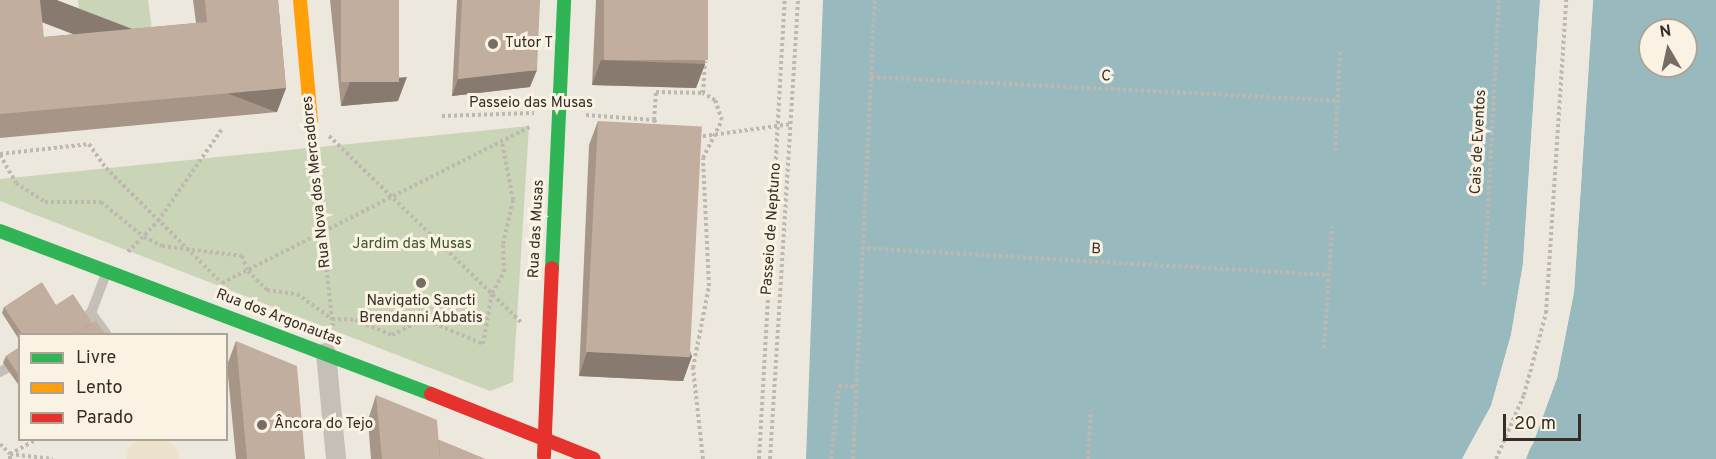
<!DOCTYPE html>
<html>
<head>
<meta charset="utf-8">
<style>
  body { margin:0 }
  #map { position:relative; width:1716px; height:459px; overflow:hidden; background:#ede8dd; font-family:Overpass,sans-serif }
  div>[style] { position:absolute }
  .green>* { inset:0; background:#cad4b6 }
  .plaza>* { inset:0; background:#ece2cb }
  .water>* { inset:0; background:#98babf }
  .pier>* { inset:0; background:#ede8dd }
  .path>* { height:4px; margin-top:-2px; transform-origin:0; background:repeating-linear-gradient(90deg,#beb8b0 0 3px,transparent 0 6px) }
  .lane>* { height:10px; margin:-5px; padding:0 5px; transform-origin:5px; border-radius:5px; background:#c5bfb7 }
  .street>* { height:20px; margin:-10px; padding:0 10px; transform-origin:10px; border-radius:10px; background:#c5bfb7 }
  .fast>* { height:14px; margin:-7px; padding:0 7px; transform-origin:7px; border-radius:7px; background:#30b455 }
  .slow>* { height:14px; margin:-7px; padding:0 7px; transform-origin:7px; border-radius:7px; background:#ff9f0a }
  .jam>* { height:14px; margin:-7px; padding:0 7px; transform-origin:7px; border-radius:7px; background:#e5322d }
  .wall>* { inset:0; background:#a79688 }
  .shaded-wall>* { inset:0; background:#887a6f; transform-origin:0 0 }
  .building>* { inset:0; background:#c2ae9e; transform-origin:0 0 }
  .dots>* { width:16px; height:16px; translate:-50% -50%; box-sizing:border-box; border:3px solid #faf3e4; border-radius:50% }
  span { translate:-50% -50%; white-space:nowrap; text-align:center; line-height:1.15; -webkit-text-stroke:6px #faf3e4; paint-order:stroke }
  .poi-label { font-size:15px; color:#362d25 }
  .left { translate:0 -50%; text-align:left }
  .street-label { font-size:15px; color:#362d25 }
  .park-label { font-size:15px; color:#3e5627 }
  .legend { position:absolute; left:18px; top:333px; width:210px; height:108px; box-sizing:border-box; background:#faf3e4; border:2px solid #aca498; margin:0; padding:8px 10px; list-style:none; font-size:18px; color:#362d25 }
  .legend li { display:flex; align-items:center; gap:12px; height:30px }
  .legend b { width:30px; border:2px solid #aca498 }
  .north { position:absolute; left:1638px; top:18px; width:60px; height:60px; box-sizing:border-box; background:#faf3e4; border:2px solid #aca498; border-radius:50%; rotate:351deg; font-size:16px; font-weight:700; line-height:24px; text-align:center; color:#362d25 }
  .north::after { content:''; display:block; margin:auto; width:21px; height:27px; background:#766e65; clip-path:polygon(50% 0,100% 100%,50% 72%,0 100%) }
  .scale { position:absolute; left:1503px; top:414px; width:78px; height:27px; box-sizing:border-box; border:3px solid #362d25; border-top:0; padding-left:8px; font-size:18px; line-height:21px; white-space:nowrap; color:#362d25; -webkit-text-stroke:4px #faf3e4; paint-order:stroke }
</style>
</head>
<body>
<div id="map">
  <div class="green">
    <i style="clip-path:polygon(78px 0,148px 0,153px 37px,82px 46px)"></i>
    <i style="clip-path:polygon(529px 126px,513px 382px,490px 391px,0 201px,0 179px)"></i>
  </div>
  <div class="plaza">
    <i style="clip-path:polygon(137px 440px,167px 440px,177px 449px,179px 459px,126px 459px,128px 449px)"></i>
  </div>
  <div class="water">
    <i style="clip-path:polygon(823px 0,1540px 0,1523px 264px,1511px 335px,1491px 406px,1462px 459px,806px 459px)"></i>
    <i style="clip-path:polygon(evenodd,1593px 0,1716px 0,1716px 459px,1526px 459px,1557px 378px,1574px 292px,1593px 0,1650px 30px,1686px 30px,1686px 66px,1650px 66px,1650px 30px)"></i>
  </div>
  <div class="pier">
    <i style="clip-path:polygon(1540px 0,1535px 146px,1526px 265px,1514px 336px,1494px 407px,1476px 441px,1462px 459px,1491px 406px,1511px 335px,1523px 264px)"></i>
    <i style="clip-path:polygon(1590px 0,1593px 0,1574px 292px,1557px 378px,1533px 444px,1523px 459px,1554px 377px,1571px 292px)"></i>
  </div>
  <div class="path">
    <i style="left:871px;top:77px;width:469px;rotate:2.9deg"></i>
    <i style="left:586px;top:115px;width:68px;rotate:4.2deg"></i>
    <i style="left:654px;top:120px;width:8px;rotate:60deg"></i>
    <i style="left:442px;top:116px;width:92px;rotate:-1.9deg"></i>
    <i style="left:654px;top:120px;width:28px;rotate:-86deg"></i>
    <i style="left:656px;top:92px;width:47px;rotate:1.2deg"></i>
    <i style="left:329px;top:136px;width:269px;rotate:44.1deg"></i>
    <i style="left:697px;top:137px;width:95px;rotate:-7.9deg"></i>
    <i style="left:313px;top:144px;width:185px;rotate:83.8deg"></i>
    <i style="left:1335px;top:151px;width:99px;rotate:-87.1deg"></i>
    <i style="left:0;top:154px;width:90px;rotate:-6.4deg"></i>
    <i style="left:89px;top:144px;width:29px;rotate:55deg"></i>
    <i style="left:106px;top:168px;width:163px;rotate:44.8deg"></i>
    <i style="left:222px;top:283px;width:347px;rotate:-26.9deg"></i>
    <i style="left:0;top:155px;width:32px;rotate:60deg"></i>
    <i style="left:16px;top:183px;width:35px;rotate:33deg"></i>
    <i style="left:45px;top:202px;width:56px"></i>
    <i style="left:101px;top:202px;width:55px;rotate:39.1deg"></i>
    <i style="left:144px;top:237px;width:20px;rotate:27deg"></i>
    <i style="left:162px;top:246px;width:81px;rotate:7.1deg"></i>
    <i style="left:242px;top:256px;width:16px;rotate:68deg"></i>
    <i style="left:248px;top:271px;width:27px;rotate:45deg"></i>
    <i style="left:267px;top:290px;width:30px;rotate:8deg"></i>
    <i style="left:297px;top:294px;width:43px;rotate:35.5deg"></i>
    <i style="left:332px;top:319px;width:23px;rotate:2deg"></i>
    <i style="left:355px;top:320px;width:40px;rotate:22deg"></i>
    <i style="left:392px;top:335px;width:35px;rotate:-27deg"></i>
    <i style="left:423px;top:319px;width:65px;rotate:22.6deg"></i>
    <i style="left:483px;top:344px;width:52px;rotate:-80deg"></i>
    <i style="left:492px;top:293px;width:24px;rotate:-60deg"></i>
    <i style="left:504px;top:272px;width:28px;rotate:-92deg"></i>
    <i style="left:503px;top:244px;width:45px;rotate:-77.2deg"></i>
    <i style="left:513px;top:200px;width:59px;rotate:-100.7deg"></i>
    <i style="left:861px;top:248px;width:469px;rotate:3.3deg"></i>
    <i style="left:128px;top:252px;width:43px;rotate:-45.9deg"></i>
    <i style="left:158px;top:221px;width:112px;rotate:-55.2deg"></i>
    <i style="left:1484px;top:285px;width:285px;rotate:-87deg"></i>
    <i style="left:1324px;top:348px;width:122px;rotate:-86.2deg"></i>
    <i style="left:0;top:444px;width:14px;rotate:45deg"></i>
    <i style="left:10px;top:454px;width:29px;rotate:-29deg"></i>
    <i style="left:10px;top:459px;width:5px;rotate:-90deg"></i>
    <i style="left:10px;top:454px;width:43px;rotate:6.6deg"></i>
    <i style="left:703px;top:459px;width:92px;rotate:-96.3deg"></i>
    <i style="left:693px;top:368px;width:84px;rotate:-79deg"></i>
    <i style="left:709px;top:286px;width:128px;rotate:-92.7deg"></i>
    <i style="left:703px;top:158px;width:42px;rotate:-63.4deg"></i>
    <i style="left:722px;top:120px;width:21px;rotate:-109deg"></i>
    <i style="left:715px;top:100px;width:14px;rotate:-150deg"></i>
    <i style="left:703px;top:93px;width:32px;rotate:-86deg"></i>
    <i style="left:759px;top:459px;width:460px;rotate:-86.8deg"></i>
    <i style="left:770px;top:459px;width:460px;rotate:-86.5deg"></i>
    <i style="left:831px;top:459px;width:73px;rotate:-83.7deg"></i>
    <i style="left:839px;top:386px;width:18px;rotate:3deg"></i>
    <i style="left:853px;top:459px;width:460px;rotate:-87.3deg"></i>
    <i style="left:1088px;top:459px;width:49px;rotate:-86.5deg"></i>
    <i style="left:1496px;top:459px;width:70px;rotate:-66.4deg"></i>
    <i style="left:1524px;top:395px;width:85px;rotate:-75deg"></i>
    <i style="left:1546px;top:313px;width:314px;rotate:-86.3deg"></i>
  </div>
  <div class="lane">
    <i style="left:91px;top:313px;width:26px;rotate:54deg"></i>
    <i style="left:59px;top:334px;width:38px;rotate:-33deg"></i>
    <i style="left:91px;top:313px;width:45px;rotate:-69.1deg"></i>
    <i style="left:0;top:372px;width:23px;rotate:-29deg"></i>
  </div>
  <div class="street">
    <i style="left:326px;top:353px;width:106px;rotate:84.6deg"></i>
  </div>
  <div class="fast">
    <i style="left:0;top:231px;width:461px;rotate:20.7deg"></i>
    <i style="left:552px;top:268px;width:268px;rotate:-87.4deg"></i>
  </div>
  <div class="slow">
    <i style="left:300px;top:0;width:121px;rotate:84.8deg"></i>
  </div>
  <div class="jam">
    <i style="left:431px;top:394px;width:175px;rotate:21.7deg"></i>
    <i style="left:544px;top:456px;width:188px;rotate:-87.6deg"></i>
  </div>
  <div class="wall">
    <i style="clip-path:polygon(0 0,44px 37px,196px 23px,193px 0,278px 0,286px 88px,277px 112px,0 138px)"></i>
    <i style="clip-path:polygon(330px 0,399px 0,398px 101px,341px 106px)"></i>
    <i style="clip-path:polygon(457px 0,540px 0,530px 87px,452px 96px)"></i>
    <i style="clip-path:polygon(596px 0,708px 0,705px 64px,696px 88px,592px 85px)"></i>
    <i style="clip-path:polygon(598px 121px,692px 356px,683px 381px,579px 376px,589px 145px)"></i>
    <i style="clip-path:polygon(56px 305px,92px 323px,105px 334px,20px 334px,20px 341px,2px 313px,4px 307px)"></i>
    <i style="clip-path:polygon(236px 341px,305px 459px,236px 459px,227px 365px)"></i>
    <i style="clip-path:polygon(20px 347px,20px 387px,3px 363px,6px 356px)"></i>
    <i style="clip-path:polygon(376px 395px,439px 440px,485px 459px,371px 459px,368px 420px)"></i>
  </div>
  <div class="shaded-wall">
    <i style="clip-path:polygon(601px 60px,705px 64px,696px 88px,592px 85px)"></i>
    <i style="clip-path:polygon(537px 70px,530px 87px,452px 96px,458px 79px)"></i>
    <i style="clip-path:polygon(407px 77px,398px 101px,341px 106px,350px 82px)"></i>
    <i style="left:286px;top:88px;width:26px;height:287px;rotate:111deg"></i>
    <i style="clip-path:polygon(587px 352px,692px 356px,683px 381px,579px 376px)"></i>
  </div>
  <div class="building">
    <i style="clip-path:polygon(0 0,40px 0,44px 37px,207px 22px,205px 0,278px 0,286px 88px,0 114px)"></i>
    <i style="left:341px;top:0;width:58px;height:82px"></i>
    <i style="clip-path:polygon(462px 0,540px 0,537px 70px,458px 79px)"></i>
    <i style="left:604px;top:0;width:104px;height:60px"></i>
    <i style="left:598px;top:121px;width:104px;height:231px;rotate:3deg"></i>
    <i style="clip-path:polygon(42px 282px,56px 305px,73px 294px,92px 323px,74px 334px,22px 334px,4px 307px)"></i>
    <i style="clip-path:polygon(96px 321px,105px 334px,74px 334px)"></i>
    <i style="clip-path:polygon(236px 341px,297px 366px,305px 459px,247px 459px)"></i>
    <i style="clip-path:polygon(20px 347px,20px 377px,6px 356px)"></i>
    <i style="clip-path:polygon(376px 395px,437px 420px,440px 459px,382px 459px)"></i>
    <i style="clip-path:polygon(439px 440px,485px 459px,440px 459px)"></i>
  </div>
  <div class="dots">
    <i style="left:493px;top:44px;background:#766e65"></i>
    <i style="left:421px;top:283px;background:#766e65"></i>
    <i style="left:262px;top:425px;background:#766e65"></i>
  </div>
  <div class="poi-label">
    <span class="left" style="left:505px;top:44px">Tutor T</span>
    <span style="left:421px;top:310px">Navigatio Sancti<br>Brendanni Abbatis</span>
    <span class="left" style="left:274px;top:425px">Âncora do Tejo</span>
  </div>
  <div class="street-label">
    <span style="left:1106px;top:77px;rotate:3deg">C</span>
    <span style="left:531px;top:104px">Passeio das Musas</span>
    <span style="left:1479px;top:142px;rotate:-87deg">Cais de Eventos</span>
    <span style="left:317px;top:182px;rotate:-96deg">Rua Nova dos Mercadores</span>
    <span style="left:537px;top:229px;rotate:-87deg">Rua das Musas</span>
    <span style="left:772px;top:229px;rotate:-86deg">Passeio de Neptuno</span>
    <span style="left:1096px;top:250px;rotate:3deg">B</span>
    <span style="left:279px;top:318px;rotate:21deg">Rua dos Argonautas</span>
  </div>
  <div class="park-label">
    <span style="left:412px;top:245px">Jardim das Musas</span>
  </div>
  <ul class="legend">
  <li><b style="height:8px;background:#30b455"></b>Livre</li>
  <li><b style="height:8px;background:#ff9f0a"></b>Lento</li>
  <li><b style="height:8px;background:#e5322d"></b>Parado</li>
  </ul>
  <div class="north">N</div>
  <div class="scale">20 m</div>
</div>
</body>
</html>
